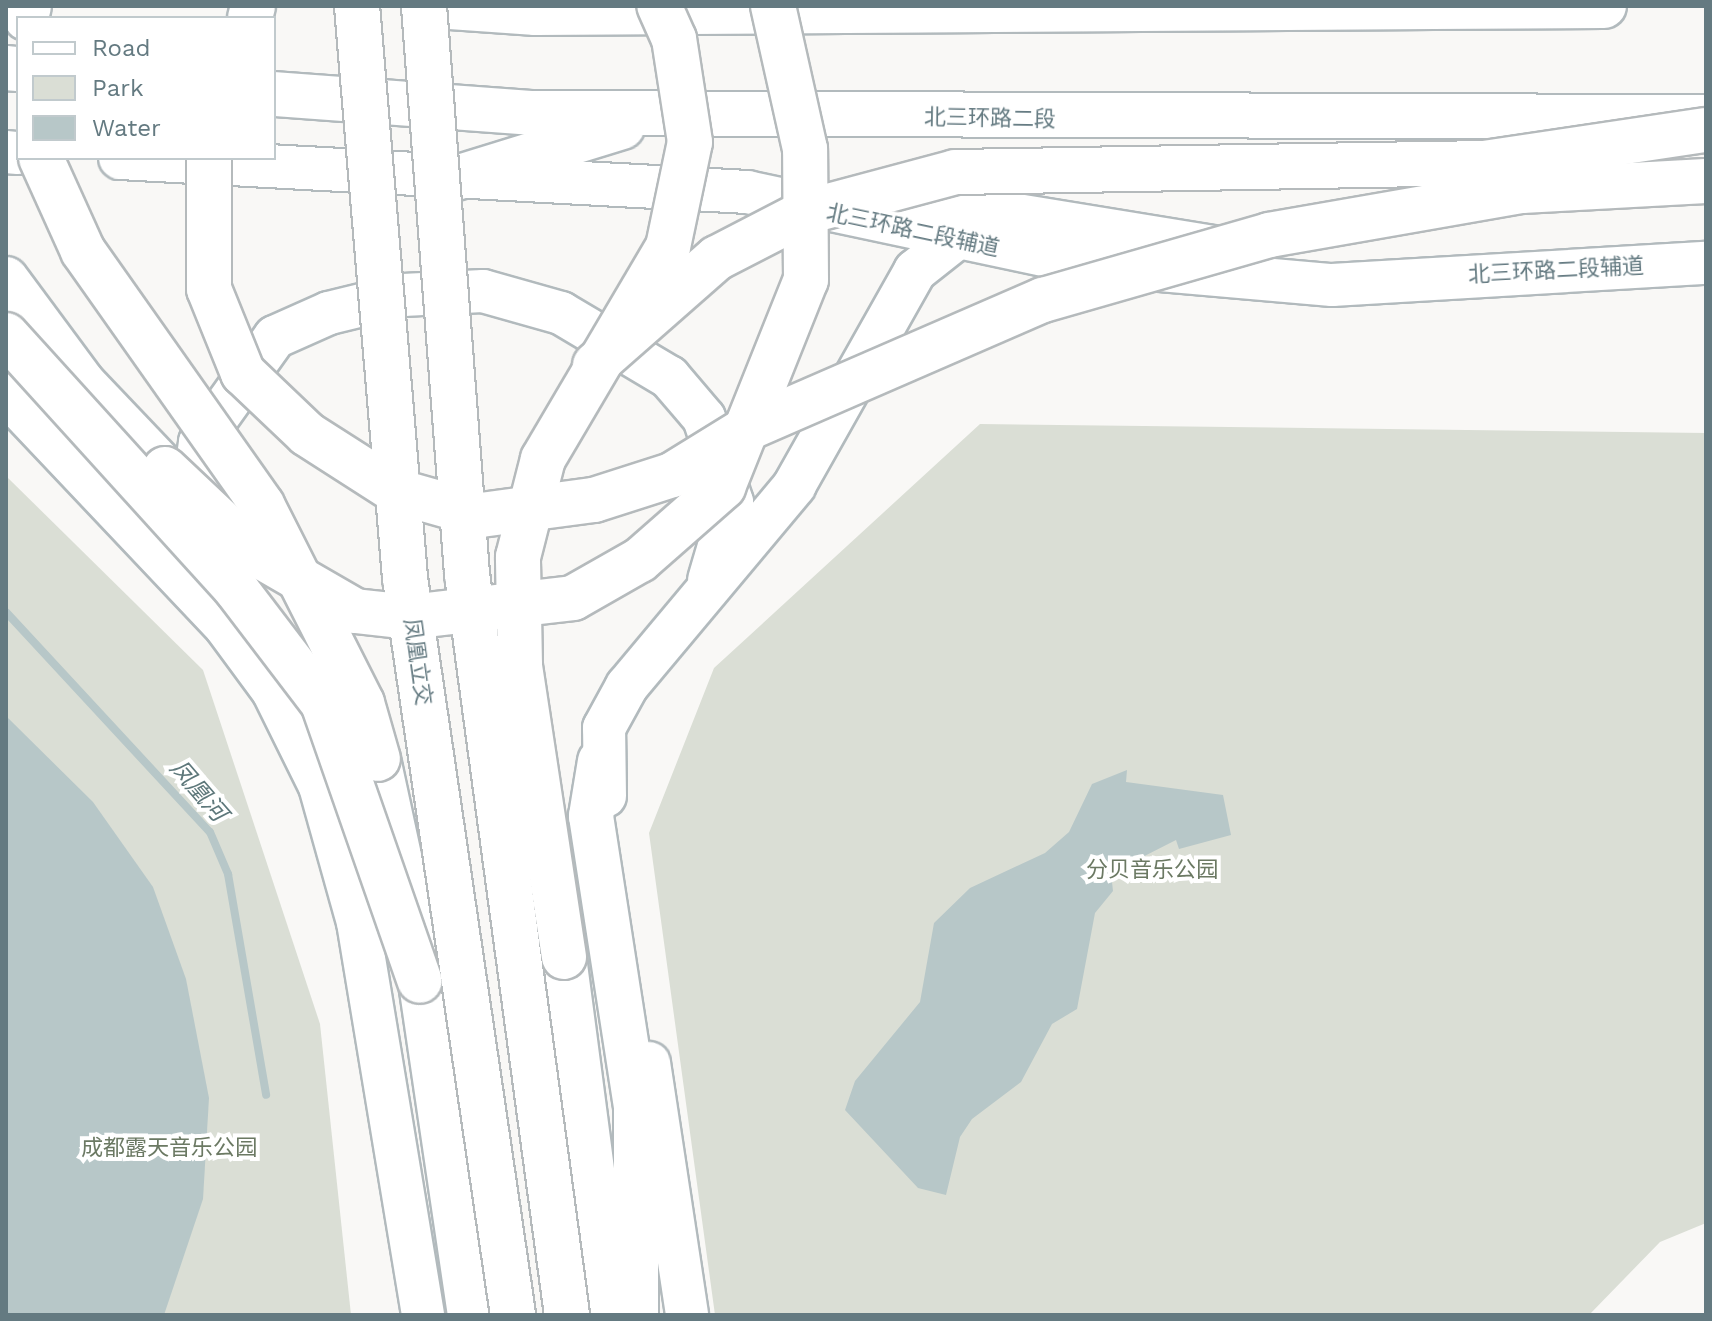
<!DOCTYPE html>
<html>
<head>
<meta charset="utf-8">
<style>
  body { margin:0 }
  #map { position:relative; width:1712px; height:1321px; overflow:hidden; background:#f9f8f6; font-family:"Work Sans","Noto Sans SC",sans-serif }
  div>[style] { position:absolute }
  .green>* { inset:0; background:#daded5 }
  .water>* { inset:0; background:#b7c7c8 }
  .stream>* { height:8px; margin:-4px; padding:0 4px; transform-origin:4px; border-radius:4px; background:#b7c7c8 }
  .roads { filter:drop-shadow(2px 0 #b2babd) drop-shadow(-2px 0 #b2babd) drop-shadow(0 2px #b2babd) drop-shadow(0 -2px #b2babd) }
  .secondary>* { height:42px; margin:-21px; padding:0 21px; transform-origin:21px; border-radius:21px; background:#fff }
  .highway>* { height:44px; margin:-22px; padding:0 22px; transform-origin:22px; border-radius:22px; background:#fff }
  .bridges { filter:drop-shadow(2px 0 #b5babc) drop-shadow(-2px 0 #b5babc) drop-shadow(0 2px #b5babc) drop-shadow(0 -2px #b5babc) }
  .highway-bridge>* { height:44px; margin:-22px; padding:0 22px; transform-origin:22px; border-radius:22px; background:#fff }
  span { translate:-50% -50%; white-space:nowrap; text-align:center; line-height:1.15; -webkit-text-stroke:8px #fff; paint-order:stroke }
  .street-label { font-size:22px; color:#647a81 }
  .park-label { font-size:22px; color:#6b7963 }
  .water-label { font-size:24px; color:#5e787b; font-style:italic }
  .frame { position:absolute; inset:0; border:8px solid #647a81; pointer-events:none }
  .legend { position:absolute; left:16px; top:16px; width:260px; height:144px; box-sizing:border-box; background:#fff; border:2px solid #c1cacd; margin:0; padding:10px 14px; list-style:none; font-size:24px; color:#647a81 }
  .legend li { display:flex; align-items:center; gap:16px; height:40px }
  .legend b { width:40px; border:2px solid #c1cacd }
</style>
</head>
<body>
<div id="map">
  <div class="green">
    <i style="clip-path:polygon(980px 424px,1706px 433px,1706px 1223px,1660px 1242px,1589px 1315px,715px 1315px,649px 833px,714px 668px)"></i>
    <i style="clip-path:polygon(6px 476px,203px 670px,320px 1024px,351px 1315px,6px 1315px)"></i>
  </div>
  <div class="water">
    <i style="clip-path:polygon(6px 716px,93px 802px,153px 887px,186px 979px,209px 1098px,203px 1199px,164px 1315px,6px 1315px)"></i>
    <i style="clip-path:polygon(1127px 770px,1126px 782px,1223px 795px,1231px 835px,1179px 849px,1176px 840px,1111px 873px,1113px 891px,1095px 913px,1077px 1009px,1052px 1024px,1021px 1082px,972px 1119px,960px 1137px,946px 1195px,918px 1188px,845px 1110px,855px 1081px,920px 1002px,934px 923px,970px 888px,1045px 853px,1069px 832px,1092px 784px)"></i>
  </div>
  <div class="stream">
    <i style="left:6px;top:612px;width:300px;rotate:47.2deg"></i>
    <i style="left:210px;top:832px;width:46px;rotate:66.8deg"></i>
    <i style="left:228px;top:874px;width:224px;rotate:80.2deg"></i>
  </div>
  <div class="roads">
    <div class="secondary">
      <i style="left:6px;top:152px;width:12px;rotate:5deg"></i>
      <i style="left:120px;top:158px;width:628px;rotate:3.1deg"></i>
      <i style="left:747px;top:192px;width:340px;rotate:12deg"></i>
      <i style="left:1080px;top:263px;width:253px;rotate:5deg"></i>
      <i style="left:1332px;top:285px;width:375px;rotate:-3.4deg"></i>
      <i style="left:876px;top:202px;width:111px;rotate:4.1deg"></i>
      <i style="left:987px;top:210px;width:230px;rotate:9.3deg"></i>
      <i style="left:6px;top:394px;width:320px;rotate:46.6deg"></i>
      <i style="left:226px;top:627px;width:79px;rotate:53.7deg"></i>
      <i style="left:273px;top:691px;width:106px;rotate:63.7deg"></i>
      <i style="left:320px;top:786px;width:141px;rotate:74.4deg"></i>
      <i style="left:358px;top:922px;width:398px;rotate:80.6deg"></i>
      <i style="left:205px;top:524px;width:47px;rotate:-102.3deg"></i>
      <i style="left:195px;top:478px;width:36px;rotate:-82deg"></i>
      <i style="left:200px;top:442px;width:129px;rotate:-54.5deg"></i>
      <i style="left:275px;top:337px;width:59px;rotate:-24deg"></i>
      <i style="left:329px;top:313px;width:76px;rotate:-13.7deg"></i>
      <i style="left:403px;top:295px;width:80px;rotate:-2.9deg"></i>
      <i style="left:483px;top:291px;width:81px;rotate:15.8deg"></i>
      <i style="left:561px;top:313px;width:126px;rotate:30.7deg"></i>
      <i style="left:669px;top:377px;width:54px;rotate:49.5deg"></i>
      <i style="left:704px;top:418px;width:89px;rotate:71.6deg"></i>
      <i style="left:732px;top:502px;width:81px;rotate:106.4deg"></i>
      <i style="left:605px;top:796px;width:68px;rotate:-90.8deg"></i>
      <i style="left:604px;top:728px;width:48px;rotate:-61.3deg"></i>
      <i style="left:627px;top:686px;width:261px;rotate:-50.1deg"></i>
      <i style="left:794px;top:486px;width:247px;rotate:-60.6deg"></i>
      <i style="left:915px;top:271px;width:48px;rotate:-38.3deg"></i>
      <i style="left:649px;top:1063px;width:255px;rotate:81.4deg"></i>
    </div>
    <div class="highway">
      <i style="left:436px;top:6px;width:100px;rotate:4deg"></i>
      <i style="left:536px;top:13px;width:1068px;rotate:-0.38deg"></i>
      <i style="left:26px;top:18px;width:12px;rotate:-76deg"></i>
      <i style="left:250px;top:18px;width:12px;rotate:-76deg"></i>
      <i style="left:6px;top:68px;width:12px;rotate:5deg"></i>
      <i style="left:274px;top:94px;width:259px;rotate:4.2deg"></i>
      <i style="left:532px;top:113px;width:1172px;rotate:0.2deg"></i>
      <i style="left:456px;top:178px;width:174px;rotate:-17.1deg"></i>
      <i style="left:6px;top:279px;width:129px;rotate:53.5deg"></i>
      <i style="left:83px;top:383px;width:119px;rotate:46.4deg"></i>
      <i style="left:378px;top:759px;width:146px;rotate:77.8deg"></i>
      <i style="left:409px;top:902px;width:417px;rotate:81.6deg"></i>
      <i style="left:600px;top:761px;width:56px;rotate:99.3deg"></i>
      <i style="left:591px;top:816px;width:294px;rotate:81.2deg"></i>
      <i style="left:636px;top:1107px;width:208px;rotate:90deg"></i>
      <i style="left:564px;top:957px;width:361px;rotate:82.5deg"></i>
    </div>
  </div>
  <div class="bridges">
    <div class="highway-bridge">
      <i style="left:357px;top:6px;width:574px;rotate:85.2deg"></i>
      <i style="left:405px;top:578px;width:745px;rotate:81.66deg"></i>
      <i style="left:424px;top:6px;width:570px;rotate:85.67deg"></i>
      <i style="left:467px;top:574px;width:748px;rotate:82.31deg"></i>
      <i style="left:41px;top:158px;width:102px;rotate:65.7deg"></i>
      <i style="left:83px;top:251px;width:311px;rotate:54.8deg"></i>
      <i style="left:262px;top:505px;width:222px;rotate:63.2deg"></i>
      <i style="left:362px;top:703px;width:58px;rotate:74.1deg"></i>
      <i style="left:209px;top:158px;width:131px;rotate:90deg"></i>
      <i style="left:209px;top:289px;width:91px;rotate:68deg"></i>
      <i style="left:243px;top:373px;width:88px;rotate:43.6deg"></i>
      <i style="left:307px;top:434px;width:106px;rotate:32.6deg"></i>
      <i style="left:396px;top:491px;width:88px;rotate:15.8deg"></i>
      <i style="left:481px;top:515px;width:114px;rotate:-7.6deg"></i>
      <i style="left:594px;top:500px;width:82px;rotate:-17.8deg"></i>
      <i style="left:672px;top:475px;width:89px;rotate:-31.7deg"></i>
      <i style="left:748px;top:428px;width:322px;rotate:-23.5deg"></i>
      <i style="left:1043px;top:300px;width:235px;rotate:-16deg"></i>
      <i style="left:1269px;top:235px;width:257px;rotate:-9.9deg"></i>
      <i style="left:1522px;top:191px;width:184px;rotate:-3.1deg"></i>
      <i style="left:6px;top:335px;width:343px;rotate:47.8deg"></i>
      <i style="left:236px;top:589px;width:143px;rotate:52.7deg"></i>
      <i style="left:323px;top:703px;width:294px;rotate:70.8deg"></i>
      <i style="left:595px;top:365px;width:162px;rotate:-41.3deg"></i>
      <i style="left:717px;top:258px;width:100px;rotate:-27.3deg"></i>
      <i style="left:806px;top:212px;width:154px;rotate:-15deg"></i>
      <i style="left:955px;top:172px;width:529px;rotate:-0.97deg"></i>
      <i style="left:1484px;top:163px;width:224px;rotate:-8.5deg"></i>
      <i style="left:165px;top:469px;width:121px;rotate:43.3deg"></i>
      <i style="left:253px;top:552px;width:118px;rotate:30deg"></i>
      <i style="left:355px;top:611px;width:54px;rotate:6.3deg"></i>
      <i style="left:409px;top:617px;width:165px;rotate:-6.6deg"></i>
      <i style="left:573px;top:598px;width:77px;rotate:-29.6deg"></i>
      <i style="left:640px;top:560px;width:111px;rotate:-41.3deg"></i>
      <i style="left:723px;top:487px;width:223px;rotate:-68.2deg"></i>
      <i style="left:806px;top:280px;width:131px;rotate:-90.4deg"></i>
      <i style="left:805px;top:149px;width:147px;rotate:-102.6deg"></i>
      <i style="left:564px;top:957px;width:295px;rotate:-98.6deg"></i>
      <i style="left:520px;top:665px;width:108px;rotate:-91.1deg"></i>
      <i style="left:518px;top:557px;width:101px;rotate:-75.7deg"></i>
      <i style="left:543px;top:459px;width:246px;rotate:-59.5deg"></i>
      <i style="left:668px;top:247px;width:107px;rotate:-78.2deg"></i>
      <i style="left:690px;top:142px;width:104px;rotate:-98.8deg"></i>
      <i style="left:674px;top:39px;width:36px;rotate:-114deg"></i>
    </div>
  </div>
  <div class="street-label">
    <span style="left:990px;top:118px;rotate:1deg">北三环路二段</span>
    <span style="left:913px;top:230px;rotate:12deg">北三环路二段辅道</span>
    <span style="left:1556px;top:270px;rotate:-3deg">北三环路二段辅道</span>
    <span style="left:418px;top:662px;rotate:82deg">凤凰立交</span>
  </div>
  <div class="park-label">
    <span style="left:1152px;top:870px">分贝音乐公园</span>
    <span style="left:169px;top:1148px">成都露天音乐公园</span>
  </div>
  <div class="water-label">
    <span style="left:198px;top:791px;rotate:49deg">凤凰河</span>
  </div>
  <div class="frame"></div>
  <ul class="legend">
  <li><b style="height:10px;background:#fff"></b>Road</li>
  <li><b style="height:22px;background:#daded5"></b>Park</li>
  <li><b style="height:22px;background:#b7c7c8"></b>Water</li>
  </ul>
</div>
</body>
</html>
